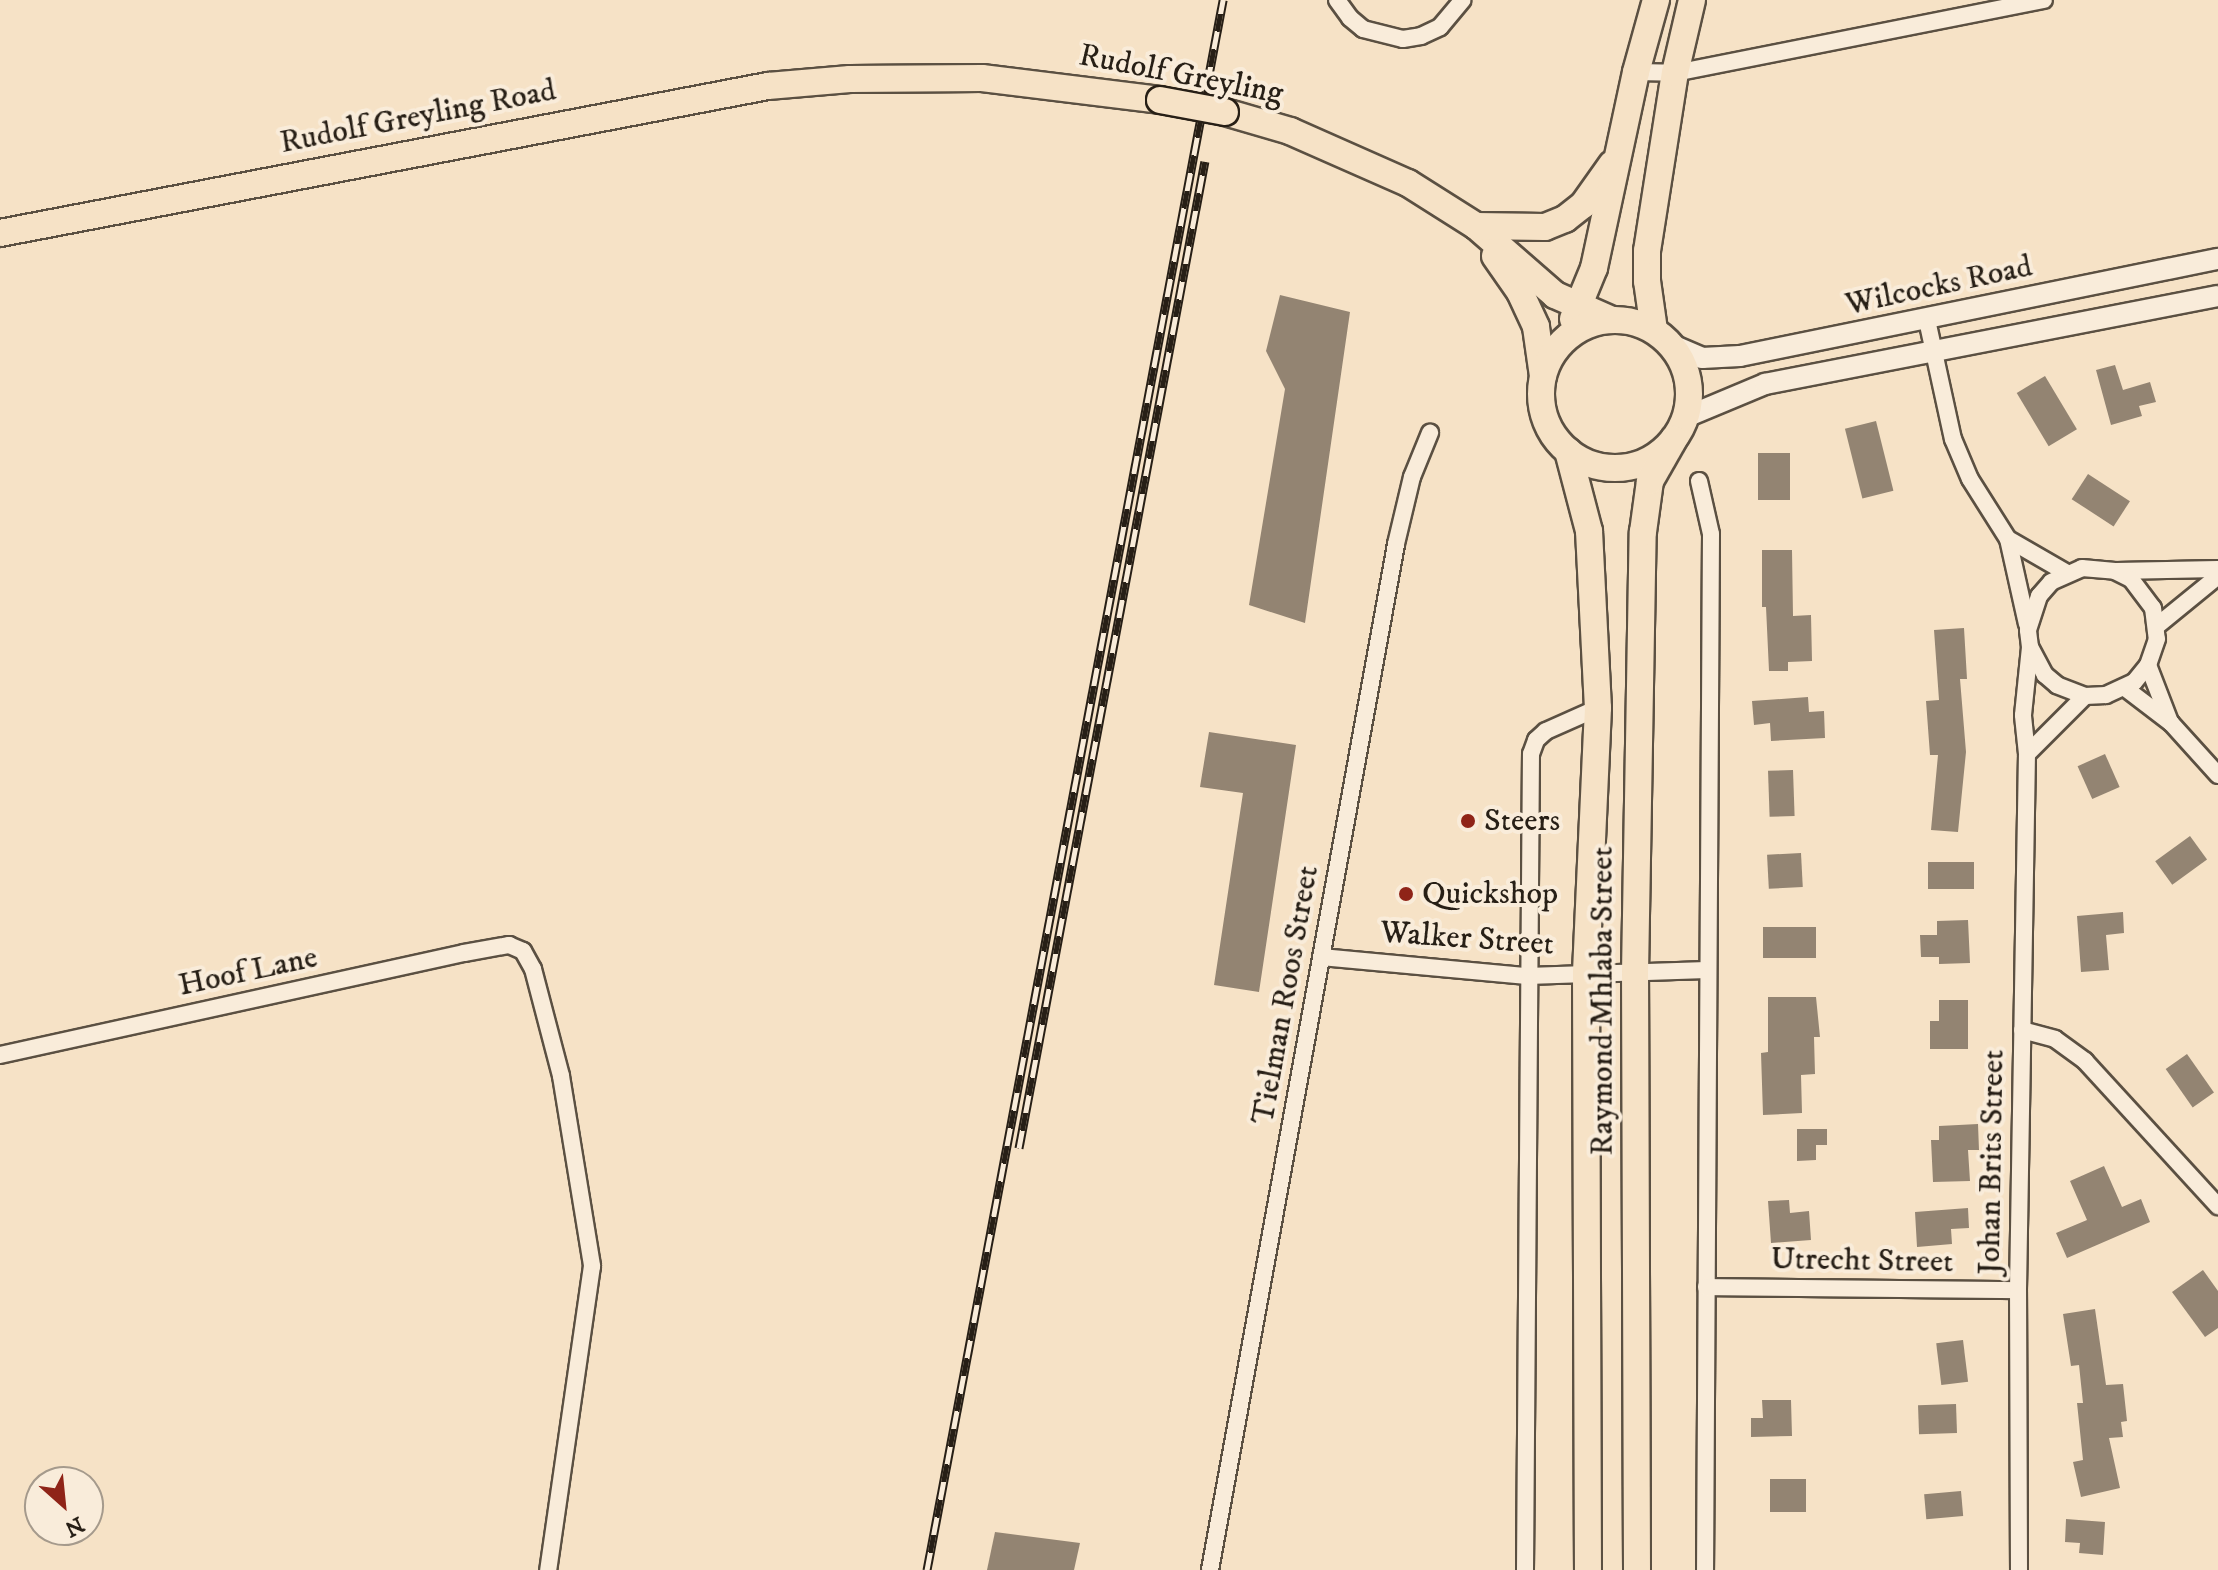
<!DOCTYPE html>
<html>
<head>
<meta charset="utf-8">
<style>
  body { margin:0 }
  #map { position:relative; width:2218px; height:1570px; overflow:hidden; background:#f6e2c6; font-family:"IM FELL DW Pica",serif }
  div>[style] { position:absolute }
  .building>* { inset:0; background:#938472; transform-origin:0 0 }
  .roads { filter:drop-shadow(2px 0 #5b5042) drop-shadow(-2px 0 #5b5042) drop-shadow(0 2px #5b5042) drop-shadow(0 -2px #5b5042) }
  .minor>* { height:16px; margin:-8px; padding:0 8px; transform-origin:8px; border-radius:8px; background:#f9ecda }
  .tertiary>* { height:20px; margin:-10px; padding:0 10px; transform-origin:10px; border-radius:10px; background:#f9ecda }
  .primary>* { height:26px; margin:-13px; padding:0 13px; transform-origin:13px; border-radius:13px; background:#f6e2c6 }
  .primary>.ring { margin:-13px; padding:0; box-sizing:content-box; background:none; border:26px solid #f6e2c6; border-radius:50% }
  .rail>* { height:9px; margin-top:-4.5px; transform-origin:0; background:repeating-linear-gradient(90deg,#f9ecda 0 18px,#271f16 0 36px); box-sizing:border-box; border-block:2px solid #271f16 }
  .bridges { filter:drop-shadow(2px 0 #271f16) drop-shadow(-2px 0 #271f16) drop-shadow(0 2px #271f16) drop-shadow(0 -2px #271f16) }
  .primary-bridge>* { height:26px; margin:-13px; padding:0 13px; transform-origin:13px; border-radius:13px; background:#f6e2c6 }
  .dots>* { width:22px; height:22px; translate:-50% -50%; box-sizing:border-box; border:4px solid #f9ecda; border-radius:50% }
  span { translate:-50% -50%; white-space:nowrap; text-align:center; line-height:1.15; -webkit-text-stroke:8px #f9ecda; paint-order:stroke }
  .street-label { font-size:32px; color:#271f16 }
  .poi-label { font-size:32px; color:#271f16 }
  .left { translate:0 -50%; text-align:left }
  .north { position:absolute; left:24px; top:1466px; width:80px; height:80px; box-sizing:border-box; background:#f9ecda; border:2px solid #a59a8c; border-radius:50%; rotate:153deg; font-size:22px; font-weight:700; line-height:32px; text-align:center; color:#271f16 }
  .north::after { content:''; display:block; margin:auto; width:28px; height:36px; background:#8f2418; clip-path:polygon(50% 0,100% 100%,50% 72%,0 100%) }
</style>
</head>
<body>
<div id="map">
  <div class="building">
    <i style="clip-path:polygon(1280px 295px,1350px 312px,1305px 623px,1249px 605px,1285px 389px,1266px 351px)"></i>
    <i style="clip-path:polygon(2115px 365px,2123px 390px,2150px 382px,2156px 402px,2139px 406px,2142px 416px,2111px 425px,2096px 370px)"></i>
    <i style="left:2045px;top:376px;width:62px;height:33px;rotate:59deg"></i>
    <i style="left:1876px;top:421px;width:72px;height:32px;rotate:76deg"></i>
    <i style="left:1758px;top:453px;width:32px;height:47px"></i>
    <i style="left:2088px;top:474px;width:50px;height:30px;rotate:33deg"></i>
    <i style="clip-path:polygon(1762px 550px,1792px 550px,1793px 616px,1811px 615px,1812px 661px,1788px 662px,1788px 671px,1769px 671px,1766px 607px,1762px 607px)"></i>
    <i style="clip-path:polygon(1964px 628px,1967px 679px,1960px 679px,1966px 752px,1958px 832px,1931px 830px,1938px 755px,1930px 755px,1926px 701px,1939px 700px,1934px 630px)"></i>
    <i style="clip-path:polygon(1808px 697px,1809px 712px,1824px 711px,1825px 738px,1771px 741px,1770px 723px,1754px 725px,1752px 701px)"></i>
    <i style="clip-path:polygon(1209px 732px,1296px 745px,1259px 992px,1214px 985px,1243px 793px,1200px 787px)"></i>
    <i style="left:2105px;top:754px;width:36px;height:30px;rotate:66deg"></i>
    <i style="left:1793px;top:770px;width:46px;height:25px;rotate:88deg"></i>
    <i style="left:2190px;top:836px;width:29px;height:43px;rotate:54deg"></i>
    <i style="left:1801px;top:853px;width:34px;height:34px;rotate:87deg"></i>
    <i style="left:1974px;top:862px;width:27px;height:46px;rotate:90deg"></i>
    <i style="clip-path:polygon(2123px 912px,2124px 933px,2106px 935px,2109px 970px,2081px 972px,2077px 916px)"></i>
    <i style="clip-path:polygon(1968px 920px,1970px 963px,1939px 964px,1939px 957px,1921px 957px,1920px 935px,1937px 935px,1937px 921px)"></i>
    <i style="left:1816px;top:927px;width:31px;height:53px;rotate:90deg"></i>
    <i style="clip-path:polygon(1768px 997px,1816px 997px,1820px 1037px,1814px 1037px,1815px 1074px,1801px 1075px,1802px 1113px,1763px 1115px,1761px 1053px,1768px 1052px)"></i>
    <i style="clip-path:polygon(1939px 1000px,1968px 1000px,1968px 1049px,1930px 1049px,1930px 1021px,1939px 1021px)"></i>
    <i style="left:2187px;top:1054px;width:47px;height:26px;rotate:55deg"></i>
    <i style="clip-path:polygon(1978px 1124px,1979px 1150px,1968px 1150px,1970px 1181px,1933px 1182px,1931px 1140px,1939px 1140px,1939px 1126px)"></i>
    <i style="clip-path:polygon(1797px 1129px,1827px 1129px,1827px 1145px,1816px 1145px,1816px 1160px,1797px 1161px)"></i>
    <i style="clip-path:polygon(2104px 1166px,2122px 1207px,2141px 1199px,2150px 1222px,2067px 1258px,2056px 1233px,2087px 1220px,2070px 1181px)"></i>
    <i style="clip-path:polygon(1789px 1200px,1790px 1213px,1809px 1211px,1811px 1240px,1771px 1243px,1768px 1201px)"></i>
    <i style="clip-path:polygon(1968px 1208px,1969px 1228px,1951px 1229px,1952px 1244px,1917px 1247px,1915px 1212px)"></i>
    <i style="clip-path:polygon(2203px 1270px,2218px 1291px,2218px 1328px,2205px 1337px,2172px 1292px)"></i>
    <i style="clip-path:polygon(2095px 1309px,2106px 1385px,2123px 1384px,2127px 1421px,2121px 1422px,2123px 1437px,2109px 1438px,2120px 1488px,2081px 1497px,2073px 1462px,2083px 1460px,2077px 1403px,2083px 1403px,2079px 1365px,2071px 1366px,2063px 1314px)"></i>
    <i style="left:1963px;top:1340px;width:42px;height:27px;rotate:83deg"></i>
    <i style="clip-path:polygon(1762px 1400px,1791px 1400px,1792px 1436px,1751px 1437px,1751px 1418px,1763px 1418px)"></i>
    <i style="left:1956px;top:1404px;width:29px;height:38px;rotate:88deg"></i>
    <i style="left:1806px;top:1479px;width:33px;height:36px;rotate:90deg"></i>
    <i style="left:1961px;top:1491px;width:25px;height:37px;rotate:85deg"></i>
    <i style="clip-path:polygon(2066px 1519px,2105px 1522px,2103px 1555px,2079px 1553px,2080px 1543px,2065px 1542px)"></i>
    <i style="clip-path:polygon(995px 1532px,1080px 1543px,1074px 1570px,987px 1570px)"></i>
  </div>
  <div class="roads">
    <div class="minor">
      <i style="left:1337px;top:0;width:22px;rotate:54deg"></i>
      <i style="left:1350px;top:18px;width:17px;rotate:40deg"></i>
      <i style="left:1363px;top:29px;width:41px;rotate:14deg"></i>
      <i style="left:1403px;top:39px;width:18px;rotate:-9deg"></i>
      <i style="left:1421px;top:36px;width:21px;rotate:-25deg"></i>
      <i style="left:1440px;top:27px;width:35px;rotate:-50deg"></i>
      <i style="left:1636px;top:72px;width:39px;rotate:1deg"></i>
      <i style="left:1675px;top:73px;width:376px;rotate:-11.2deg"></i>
      <i style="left:1927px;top:320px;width:122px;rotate:77.7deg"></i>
      <i style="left:1953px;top:439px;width:43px;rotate:67deg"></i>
      <i style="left:1970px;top:479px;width:71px;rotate:57.7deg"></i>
      <i style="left:2008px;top:539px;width:87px;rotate:77.4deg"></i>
      <i style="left:1699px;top:481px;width:54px;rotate:77.2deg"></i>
      <i style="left:1711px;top:534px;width:1036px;rotate:90.33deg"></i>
      <i style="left:2008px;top:539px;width:68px;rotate:30deg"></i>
      <i style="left:2116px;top:571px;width:102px;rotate:-1.1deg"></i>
      <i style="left:2158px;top:625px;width:77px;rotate:-39.2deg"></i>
      <i style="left:2148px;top:665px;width:61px;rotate:68.9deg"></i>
      <i style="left:2125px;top:688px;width:58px;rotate:37.3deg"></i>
      <i style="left:2171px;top:723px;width:70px;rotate:47.9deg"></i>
      <i style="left:2027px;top:754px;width:82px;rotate:-45deg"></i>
      <i style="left:1321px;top:957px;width:207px;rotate:5.3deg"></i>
      <i style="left:1527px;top:976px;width:180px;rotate:-1.9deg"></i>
      <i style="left:2022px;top:1030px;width:34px;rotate:15deg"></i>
      <i style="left:2055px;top:1039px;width:37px;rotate:36deg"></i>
      <i style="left:2085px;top:1061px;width:197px;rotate:47.5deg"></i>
      <i style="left:0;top:1055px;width:475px;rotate:-12.4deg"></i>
      <i style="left:464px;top:953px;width:46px;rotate:-10.1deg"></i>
      <i style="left:509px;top:945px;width:15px;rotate:23deg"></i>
      <i style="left:523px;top:951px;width:21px;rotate:61deg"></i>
      <i style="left:533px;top:969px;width:111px;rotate:75.3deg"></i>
      <i style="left:561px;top:1076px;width:193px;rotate:80.7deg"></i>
      <i style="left:592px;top:1266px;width:307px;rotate:98.2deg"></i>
      <i style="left:1706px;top:1287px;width:312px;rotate:0.6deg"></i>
      <i style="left:1210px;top:1570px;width:1043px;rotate:-79.72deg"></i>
      <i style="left:1396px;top:544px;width:69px;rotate:-76.6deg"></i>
      <i style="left:1412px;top:477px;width:48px;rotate:-67.8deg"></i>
      <i style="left:1525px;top:1570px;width:816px;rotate:-89.58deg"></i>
      <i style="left:1531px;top:754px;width:15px;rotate:-70deg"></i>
      <i style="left:1536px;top:740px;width:13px;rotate:-42deg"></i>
      <i style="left:1546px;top:731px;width:57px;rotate:-23.9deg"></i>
      <i style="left:2019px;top:1570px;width:280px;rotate:-90.2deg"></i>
      <i style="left:2018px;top:1290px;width:536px;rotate:-89.04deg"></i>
      <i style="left:2027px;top:754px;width:39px;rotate:-96deg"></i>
      <i style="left:2023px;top:715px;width:68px;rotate:-84.1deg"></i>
      <i style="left:2030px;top:647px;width:17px;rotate:-97deg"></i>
      <i style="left:2028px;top:630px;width:36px;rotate:-72deg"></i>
      <i style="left:2039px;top:596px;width:18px;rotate:-49deg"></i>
      <i style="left:2051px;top:582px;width:34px;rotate:-24deg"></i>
      <i style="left:2082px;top:568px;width:33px;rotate:5deg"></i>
      <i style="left:2115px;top:571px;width:18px;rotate:27deg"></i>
      <i style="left:2131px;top:579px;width:36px;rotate:53deg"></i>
      <i style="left:2153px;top:608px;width:31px;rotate:83deg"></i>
      <i style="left:2157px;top:639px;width:28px;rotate:109deg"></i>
      <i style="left:2148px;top:665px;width:22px;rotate:129deg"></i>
      <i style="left:2134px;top:682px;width:31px;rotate:155deg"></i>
      <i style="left:2106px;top:695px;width:21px;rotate:177deg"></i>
      <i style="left:2085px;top:696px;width:30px;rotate:-159deg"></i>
      <i style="left:2057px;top:685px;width:16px;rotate:-140deg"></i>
      <i style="left:2045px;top:675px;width:32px;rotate:-118deg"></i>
    </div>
    <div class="tertiary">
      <i style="left:1672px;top:345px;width:33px;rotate:23deg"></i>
      <i style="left:1702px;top:358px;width:38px;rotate:-3deg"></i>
      <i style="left:1740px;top:356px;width:488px;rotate:-11.5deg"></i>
      <i style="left:1686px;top:417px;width:86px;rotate:-22.7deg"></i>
      <i style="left:1765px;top:384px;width:461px;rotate:-11deg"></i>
    </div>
    <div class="primary">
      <i style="left:1225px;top:112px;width:68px;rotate:16.3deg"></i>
      <i style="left:1290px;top:131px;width:129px;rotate:23.8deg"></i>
      <i style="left:1408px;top:183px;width:80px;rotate:32.3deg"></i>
      <i style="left:1476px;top:226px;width:105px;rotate:41.1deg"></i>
      <i style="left:1555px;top:295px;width:62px;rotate:23.7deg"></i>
      <i style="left:1476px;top:226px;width:69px;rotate:0.8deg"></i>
      <i style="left:1545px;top:227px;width:22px;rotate:-22deg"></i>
      <i style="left:1565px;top:219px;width:23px;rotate:-38deg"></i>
      <i style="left:1583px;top:205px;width:50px;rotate:-54.7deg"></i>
      <i style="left:0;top:233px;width:782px;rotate:-10.84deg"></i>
      <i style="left:768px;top:86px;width:82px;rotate:-4.9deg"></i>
      <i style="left:850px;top:79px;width:132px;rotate:-0.4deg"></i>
      <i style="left:982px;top:78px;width:179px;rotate:7deg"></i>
      <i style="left:1495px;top:256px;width:44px;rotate:55.2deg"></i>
      <i style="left:1520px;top:292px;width:38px;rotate:65deg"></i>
      <i style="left:1536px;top:327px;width:49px;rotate:81.9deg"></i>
      <i style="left:1573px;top:319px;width:55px;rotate:-67.6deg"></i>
      <i style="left:1594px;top:268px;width:200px;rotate:-77.9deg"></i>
      <i style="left:1636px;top:72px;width:75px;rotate:-74.5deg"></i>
      <i class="ring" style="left:1541px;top:320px;width:122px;height:122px"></i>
      <i style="left:1654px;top:330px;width:49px;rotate:-98.1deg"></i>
      <i style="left:1647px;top:281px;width:30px;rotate:-90deg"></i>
      <i style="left:1647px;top:251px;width:180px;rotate:-81.1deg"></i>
      <i style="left:1675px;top:73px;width:75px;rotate:-76.9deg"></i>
      <i style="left:1568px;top:451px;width:83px;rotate:75.3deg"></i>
      <i style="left:1589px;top:531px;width:177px;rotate:87.1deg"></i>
      <i style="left:1598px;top:708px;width:265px;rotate:92.6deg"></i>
      <i style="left:1586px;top:973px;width:597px;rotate:89.81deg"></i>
      <i style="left:1637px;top:1570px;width:597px;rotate:-90.19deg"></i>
      <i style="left:1635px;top:973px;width:441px;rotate:-89deg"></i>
      <i style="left:1643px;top:532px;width:51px;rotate:-82.2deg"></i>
      <i style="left:1650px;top:481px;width:48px;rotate:-60.3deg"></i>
    </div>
  </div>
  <div class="rail">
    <i style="left:1019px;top:1148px;width:1004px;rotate:-79.33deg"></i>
    <i style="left:927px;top:1570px;width:1598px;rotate:-79.32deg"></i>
  </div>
  <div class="bridges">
    <div class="primary-bridge">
      <i style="left:1160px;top:100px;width:66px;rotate:10.5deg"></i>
    </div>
  </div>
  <div class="dots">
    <i style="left:1468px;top:821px;background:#8f2418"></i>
    <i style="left:1406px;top:894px;background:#8f2418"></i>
  </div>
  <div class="street-label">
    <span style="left:1181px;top:75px;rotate:11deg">Rudolf Greyling</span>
    <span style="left:418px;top:117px;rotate:-11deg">Rudolf Greyling Road</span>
    <span style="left:1939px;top:286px;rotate:-12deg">Wilcocks Road</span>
    <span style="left:1467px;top:939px;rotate:4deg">Walker Street</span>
    <span style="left:248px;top:972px;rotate:-12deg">Hoof Lane</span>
    <span style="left:1286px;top:995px;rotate:-80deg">Tielman Roos Street</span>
    <span style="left:1603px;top:1001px;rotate:-90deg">Raymond Mhlaba Street</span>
    <span style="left:1992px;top:1162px;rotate:-89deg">Johan Brits Street</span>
    <span style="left:1862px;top:1261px;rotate:1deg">Utrecht Street</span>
  </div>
  <div class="poi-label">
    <span class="left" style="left:1484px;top:821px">Steers</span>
    <span class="left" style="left:1422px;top:894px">Quickshop</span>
  </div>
  <div class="north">N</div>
</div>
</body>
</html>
